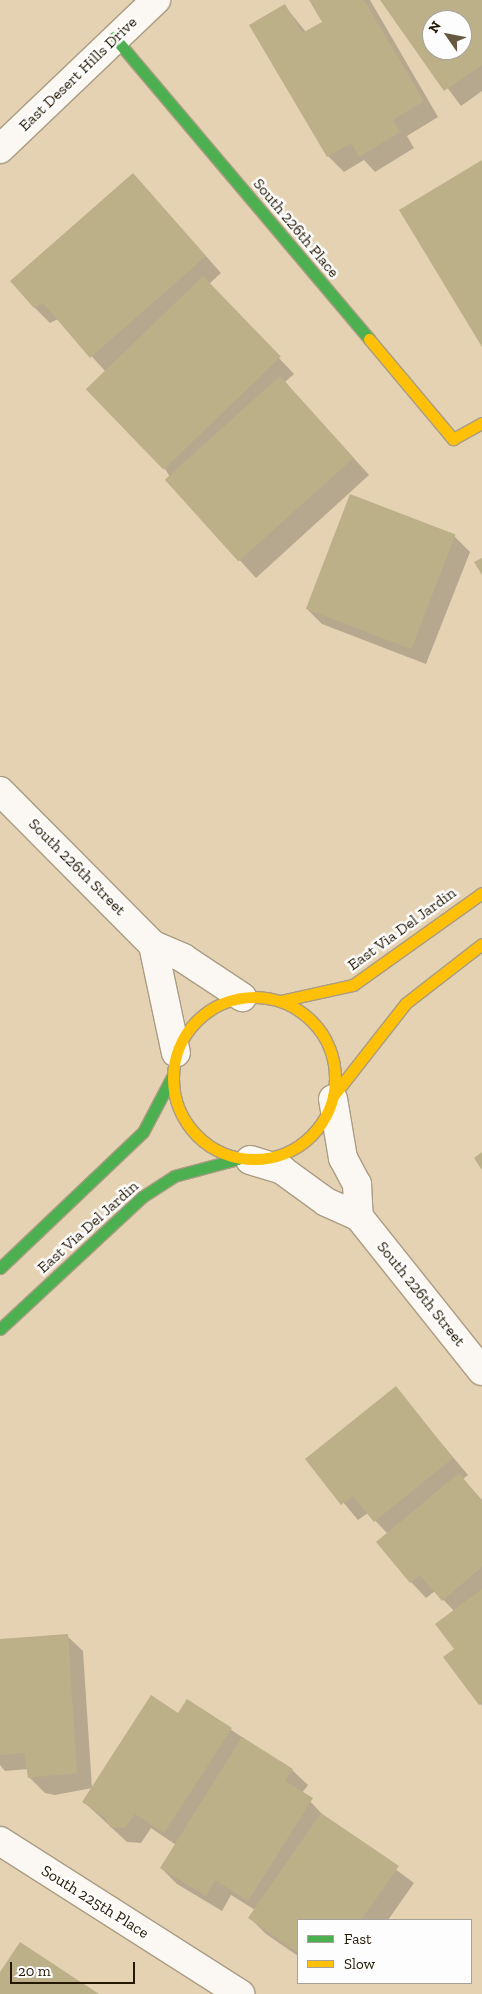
<!DOCTYPE html>
<html>
<head>
<meta charset="utf-8">
<style>
  body { margin:0 }
  #map { position:relative; width:482px; height:1994px; overflow:hidden; background:#e4d2b2; font-family:"Zilla Slab",serif }
  div>[style] { position:absolute }
  .shadow>* { inset:0; background:#0003 }
  .building>* { inset:0; background:#bcb089; transform-origin:0 0 }
  .roads { filter:drop-shadow(1px 0 #aa9c83) drop-shadow(-1px 0 #aa9c83) drop-shadow(0 1px #aa9c83) drop-shadow(0 -1px #aa9c83) }
  .street>* { height:28px; margin:-14px; padding:0 14px; transform-origin:14px; border-radius:14px; background:#fbf8f3 }
  .fast>* { height:11px; margin:-5.5px; padding:0 5.5px; transform-origin:5.5px; border-radius:5.5px; background:#4caf50 }
  .slow>* { height:11px; margin:-5.5px; padding:0 5.5px; transform-origin:5.5px; border-radius:5.5px; background:#ffc107 }
  .slow>.ring { margin:-5.5px; padding:0; box-sizing:content-box; background:none; border:11px solid #ffc107; border-radius:50% }
  span { translate:-50% -50%; white-space:nowrap; text-align:center; line-height:1.15; -webkit-text-stroke:5px #fdfdfd; paint-order:stroke }
  .street-label { font-size:16px; color:#241802 }
  .legend { position:absolute; left:297px; top:1919px; width:175px; height:65px; box-sizing:border-box; background:#fdfdfd; border:1px solid #a6a199; margin:0; padding:6px 9px; list-style:none; font-size:15px; color:#241802 }
  .legend li { display:flex; align-items:center; gap:10px; height:25px }
  .legend b { width:25px; border:1px solid #a6a199 }
  .north { position:absolute; left:422px; top:10px; width:50px; height:50px; box-sizing:border-box; background:#fdfdfd; border:1px solid #a6a199; border-radius:50%; rotate:303deg; font-size:14px; font-weight:700; line-height:20px; text-align:center; color:#241802 }
  .north::after { content:''; display:block; margin:auto; width:18px; height:22px; background:#675940; clip-path:polygon(50% 0,100% 100%,50% 72%,0 100%) }
  .scale { position:absolute; left:10px; top:1962px; width:125px; height:22px; box-sizing:border-box; border:2px solid #241802; border-top:0; padding-left:6px; font-size:15px; line-height:18px; white-space:nowrap; color:#241802; -webkit-text-stroke:4px #fdfdfd; paint-order:stroke }
</style>
</head>
<body>
<div id="map">
  <div class="shadow">
    <i style="clip-path:polygon(311px 0,370px 0,438px 117px,407px 136px,414px 148px,375px 172px,364px 160px,344px 172px,328px 156px,284px 5px,306px 32px,323px 22px)"></i>
    <i style="clip-path:polygon(evenodd,382px 0,482px 0,482px 91px,461px 106px,382px 0,432px 20px,462px 20px,462px 50px,432px 50px,432px 20px)"></i>
    <i style="clip-path:polygon(133px 174px,221px 273px,209px 284px,294px 374px,285px 382px,369px 475px,256px 578px,167px 480px,170px 477px,105px 371px,58px 319px,50px 323px,34px 307px)"></i>
    <i style="clip-path:polygon(454px 536px,470px 552px,426px 664px,322px 624px,306px 608px)"></i>
    <i style="clip-path:polygon(395px 1388px,468px 1475px,463px 1479px,482px 1500px,482px 1706px,444px 1657px,455px 1649px,454px 1611px,435px 1591px,426px 1598px,411px 1582px,388px 1534px,368px 1513px,358px 1520px,307px 1459px)"></i>
    <i style="clip-path:polygon(67px 1636px,83px 1651px,92px 1788px,55px 1795px,45px 1793px,29px 1777px,28px 1769px,5px 1771px,0 1765px,0 1640px)"></i>
    <i style="clip-path:polygon(187px 1701px,292px 1770px,308px 1785px,302px 1793px,326px 1818px,414px 1883px,388px 1920px,298px 1920px,298px 1956px,266px 1934px,250px 1918px,255px 1910px,231px 1895px,222px 1911px,177px 1884px,161px 1868px,176px 1845px,151px 1828px,141px 1843px,127px 1842px,84px 1802px,178px 1714px)"></i>
  </div>
  <div class="building">
    <i style="clip-path:polygon(309px 0,364px 0,424px 101px,393px 120px,400px 132px,359px 157px,351px 143px,327px 157px,249px 25px,285px 4px,302px 33px,322px 22px)"></i>
    <i style="clip-path:polygon(evenodd,380px 0,482px 0,482px 65px,444px 91px,380px 0,432px 20px,462px 20px,462px 50px,432px 50px,432px 20px)"></i>
    <i style="clip-path:polygon(482px 160px,482px 347px,399px 210px)"></i>
    <i style="clip-path:polygon(133px 173px,206px 256px,90px 358px,43px 303px,34px 308px,10px 281px)"></i>
    <i style="left:203px;top:276px;width:112px;height:163px;rotate:46deg"></i>
    <i style="left:280px;top:376px;width:110px;height:155px;rotate:48deg"></i>
    <i style="left:350px;top:494px;width:113px;height:123px;rotate:21deg"></i>
    <i style="clip-path:polygon(482px 558px,482px 575px,474px 562px)"></i>
    <i style="clip-path:polygon(482px 1152px,482px 1170px,474px 1158px)"></i>
    <i style="clip-path:polygon(396px 1386px,453px 1458px,374px 1522px,353px 1496px,341px 1505px,305px 1459px)"></i>
    <i style="clip-path:polygon(459px 1473px,482px 1501px,482px 1567px,442px 1601px,420px 1575px,410px 1583px,376px 1542px)"></i>
    <i style="clip-path:polygon(482px 1589px,482px 1703px,479px 1705px,443px 1657px,454px 1649px,435px 1624px)"></i>
    <i style="clip-path:polygon(68px 1634px,77px 1773px,28px 1778px,24px 1753px,0 1755px,0 1639px)"></i>
    <i style="clip-path:polygon(151px 1695px,178px 1713px,187px 1699px,232px 1728px,164px 1833px,135px 1814px,125px 1828px,110px 1827px,105px 1817px,82px 1802px)"></i>
    <i style="clip-path:polygon(242px 1737px,293px 1769px,285px 1781px,313px 1798px,248px 1901px,215px 1880px,206px 1896px,160px 1868px)"></i>
    <i style="clip-path:polygon(321px 1813px,399px 1866px,361px 1920px,298px 1920px,297px 1952px,248px 1918px)"></i>
    <i style="clip-path:polygon(20px 1942px,99px 1994px,0 1994px,0 1972px)"></i>
  </div>
  <div class="roads">
    <div class="street">
      <i style="left:0;top:149px;width:216px;rotate:-43.7deg"></i>
      <i style="left:0;top:791px;width:217px;rotate:45.2deg"></i>
      <i style="left:153px;top:945px;width:33px;rotate:23deg"></i>
      <i style="left:183px;top:958px;width:71px;rotate:33.5deg"></i>
      <i style="left:153px;top:945px;width:110px;rotate:78deg"></i>
      <i style="left:333px;top:1099px;width:60px;rotate:80.4deg"></i>
      <i style="left:343px;top:1158px;width:30px;rotate:62deg"></i>
      <i style="left:357px;top:1184px;width:33px;rotate:87deg"></i>
      <i style="left:250px;top:1160px;width:34px;rotate:17deg"></i>
      <i style="left:282px;top:1170px;width:54px;rotate:36deg"></i>
      <i style="left:326px;top:1202px;width:36px;rotate:24deg"></i>
      <i style="left:359px;top:1217px;width:197px;rotate:51.4deg"></i>
      <i style="left:0;top:1841px;width:285px;rotate:32.5deg"></i>
    </div>
    <div class="fast">
      <i style="left:114px;top:37px;width:395px;rotate:49.8deg"></i>
      <i style="left:0;top:1268px;width:197px;rotate:-43.6deg"></i>
      <i style="left:143px;top:1132px;width:62px;rotate:-62.2deg"></i>
      <i style="left:0;top:1329px;width:194px;rotate:-42.9deg"></i>
      <i style="left:142px;top:1197px;width:38px;rotate:-33deg"></i>
      <i style="left:174px;top:1176px;width:66px;rotate:-14.9deg"></i>
    </div>
    <div class="slow">
      <i style="left:369px;top:339px;width:131px;rotate:50deg"></i>
      <i style="left:453px;top:439px;width:33px;rotate:-29deg"></i>
      <i class="ring" style="left:173px;top:997px;width:151px;height:151px"></i>
      <i style="left:280px;top:1001px;width:75px;rotate:-12.4deg"></i>
      <i style="left:353px;top:985px;width:158px;rotate:-35.5deg"></i>
      <i style="left:333px;top:1096px;width:118px;rotate:-51.9deg"></i>
      <i style="left:406px;top:1003px;width:96px;rotate:-37.8deg"></i>
    </div>
  </div>
  <div class="street-label">
    <span style="left:78px;top:74px;rotate:-44deg">East Desert Hills Drive</span>
    <span style="left:296px;top:228px;rotate:50deg">South 226th Place</span>
    <span style="left:77px;top:867px;rotate:45deg">South 226th Street</span>
    <span style="left:402px;top:929px;rotate:-36deg">East Via Del Jardin</span>
    <span style="left:88px;top:1227px;rotate:-42deg">East Via Del Jardin</span>
    <span style="left:421px;top:1294px;rotate:51deg">South 226th Street</span>
    <span style="left:95px;top:1902px;rotate:32deg">South 225th Place</span>
  </div>
  <ul class="legend">
  <li><b style="height:6px;background:#4caf50"></b>Fast</li>
  <li><b style="height:6px;background:#ffc107"></b>Slow</li>
  </ul>
  <div class="north">N</div>
  <div class="scale">20 m</div>
</div>
</body>
</html>
